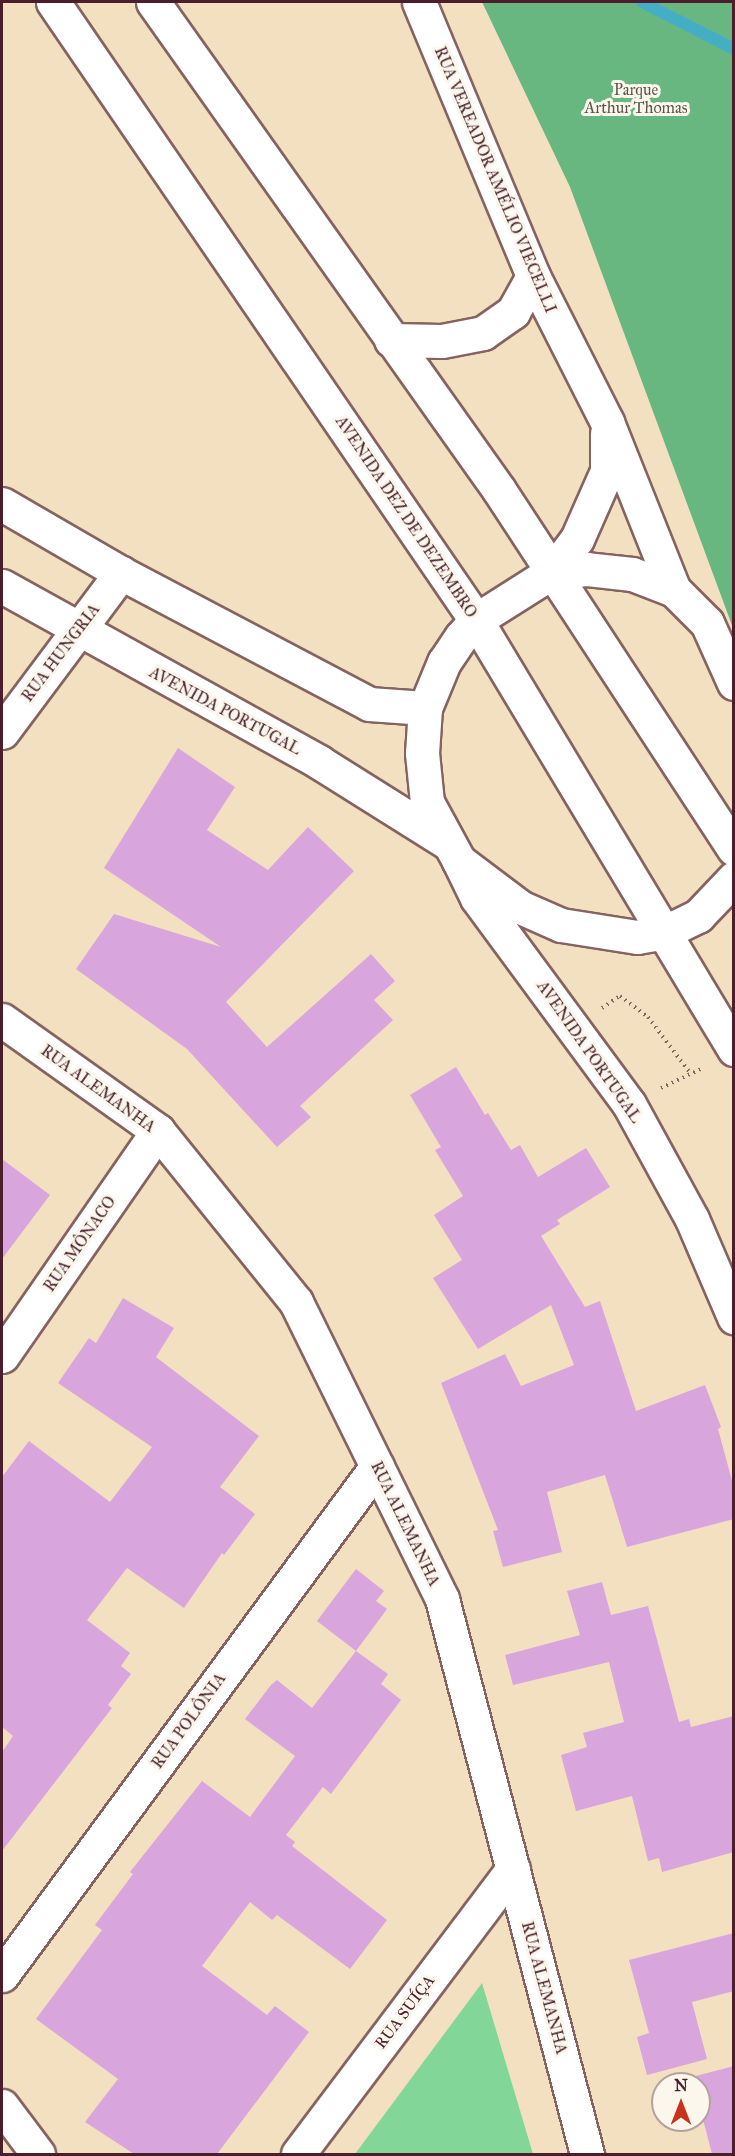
<!DOCTYPE html>
<html>
<head>
<meta charset="utf-8">
<style>
  body { margin:0 }
  #map { position:relative; width:735px; height:2156px; overflow:hidden; background:#f2e0c1; font-family:"IM FELL Great Primer",serif }
  div>[style] { position:absolute }
  .green>* { inset:0; background:#82d698 }
  .forest>* { inset:0; background:#69b780 }
  .stream>* { height:12px; margin:-6px; padding:0 6px; transform-origin:6px; border-radius:6px; background:#45aec4 }
  .building>* { inset:0; background:#d8a6dd }
  .path>* { height:4px; margin-top:-2px; transform-origin:0; background:repeating-linear-gradient(90deg,#856360 0 1.5px,transparent 0 6px) }
  .roads { filter:drop-shadow(2px 0 #856360) drop-shadow(-2px 0 #856360) drop-shadow(0 2px #856360) drop-shadow(0 -2px #856360) }
  .street>* { height:33px; margin:-16.5px; padding:0 16.5px; transform-origin:16.5px; border-radius:16.5px; background:#fff }
  .primary>* { height:33px; margin:-16.5px; padding:0 16.5px; transform-origin:16.5px; border-radius:16.5px; background:#fff }
  .highway>* { height:33px; margin:-16.5px; padding:0 16.5px; transform-origin:16.5px; border-radius:16.5px; background:#fff }
  span { translate:-50% -50%; white-space:nowrap; text-align:center; line-height:1.15; -webkit-text-stroke:6px #fbf7ec; paint-order:stroke }
  .park-label { font-size:16px; color:#5b564c }
  .street-label { font-size:16px; color:#4a1f2b }
  .frame { position:absolute; inset:0; border:3px solid #4a1f2b; pointer-events:none }
  .north { position:absolute; left:651px; top:2072px; width:60px; height:60px; box-sizing:border-box; background:#fbf7ec; border:2px solid #b4a19f; border-radius:50%; rotate:0deg; font-size:16px; font-weight:700; line-height:24px; text-align:center; color:#4a1f2b }
  .north::after { content:''; display:block; margin:auto; width:21px; height:27px; background:#c8321e; clip-path:polygon(50% 0,100% 100%,50% 72%,0 100%) }
</style>
</head>
<body>
<div id="map">
  <div class="green">
    <i style="clip-path:polygon(482px 1983px,533px 2154px,355px 2154px)"></i>
  </div>
  <div class="forest">
    <i style="clip-path:polygon(482px 2px,733px 2px,733px 628px,570px 187px)"></i>
  </div>
  <div class="stream">
    <i style="left:642px;top:2px;width:103px;rotate:27.1deg"></i>
  </div>
  <div class="building">
    <i style="clip-path:polygon(178px 748px,235px 787px,207px 830px,268px 870px,308px 827px,354px 871px,226px 1002px,267px 1047px,371px 954px,395px 981px,374px 1000px,393px 1020px,300px 1106px,311px 1117px,277px 1147px,187px 1049px,76px 969px,114px 914px,221px 947px,104px 868px)"></i>
    <i style="clip-path:polygon(456px 1067px,485px 1115px,488px 1113px,511px 1150px,520px 1145px,538px 1177px,586px 1148px,610px 1187px,557px 1220px,560px 1224px,541px 1236px,585px 1307px,600px 1301px,636px 1411px,705px 1385px,721px 1427px,718px 1429px,734px 1488px,734px 1519px,627px 1547px,605px 1475px,547px 1492px,562px 1552px,503px 1567px,493px 1531px,498px 1530px,441px 1383px,505px 1354px,521px 1386px,574px 1365px,551px 1305px,478px 1349px,433px 1278px,462px 1260px,434px 1215px,463px 1196px,435px 1150px,441px 1147px,410px 1095px)"></i>
    <i style="clip-path:polygon(2px 1159px,50px 1195px,2px 1259px)"></i>
    <i style="clip-path:polygon(123px 1298px,174px 1328px,156px 1357px,259px 1436px,220px 1487px,255px 1514px,224px 1555px,222px 1553px,184px 1608px,127px 1568px,87px 1620px,130px 1653px,121px 1666px,131px 1674px,108px 1705px,112px 1708px,2px 1851px,2px 1752px,13px 1736px,2px 1727px,2px 1477px,29px 1441px,110px 1502px,152px 1447px,58px 1383px,89px 1338px,96px 1343px)"></i>
    <i style="clip-path:polygon(356px 1569px,384px 1591px,376px 1601px,387px 1609px,356px 1651px,317px 1621px)"></i>
    <i style="clip-path:polygon(602px 1582px,611px 1615px,648px 1606px,679px 1722px,689px 1719px,691px 1727px,734px 1716px,734px 1852px,662px 1872px,659px 1858px,648px 1861px,632px 1796px,576px 1811px,561px 1755px,587px 1747px,583px 1733px,624px 1722px,609px 1662px,513px 1685px,505px 1655px,580px 1635px,567px 1591px)"></i>
    <i style="clip-path:polygon(356px 1651px,388px 1674px,381px 1684px,401px 1700px,331px 1794px,323px 1787px,286px 1835px,295px 1842px,292px 1846px,387px 1920px,350px 1969px,277px 1915px,272px 1920px,250px 1902px,202px 1966px,267px 2015px,275px 2006px,309px 2032px,217px 2154px,134px 2154px,85px 2122px,118px 2079px,36px 2019px,102px 1930px,95px 1925px,133px 1874px,130px 1872px,202px 1781px,250px 1817px,295px 1756px,245px 1719px,271px 1685px,277px 1680px,312px 1708px)"></i>
    <i style="clip-path:polygon(734px 1933px,734px 1991px,692px 2002px,707px 2059px,647px 2075px,637px 2037px,649px 2033px,629px 1960px)"></i>
    <i style="clip-path:polygon(734px 2066px,734px 2154px,712px 2154px,699px 2104px,699px 2084px,694px 2084px,692px 2077px)"></i>
  </div>
  <div class="path">
    <i style="left:602px;top:1008px;width:22px;rotate:-34deg"></i>
    <i style="left:620px;top:996px;width:35px;rotate:37deg"></i>
    <i style="left:648px;top:1017px;width:71px;rotate:53deg"></i>
    <i style="left:661px;top:1088px;width:47px;rotate:-25.5deg"></i>
  </div>
  <div class="roads">
    <div class="street">
      <i style="left:2px;top:732px;width:199px;rotate:-53.2deg"></i>
      <i style="left:459px;top:861px;width:41px;rotate:64.1deg"></i>
      <i style="left:477px;top:898px;width:256px;rotate:53.6deg"></i>
      <i style="left:629px;top:1104px;width:131px;rotate:61.3deg"></i>
      <i style="left:692px;top:1219px;width:107px;rotate:66.8deg"></i>
      <i style="left:2px;top:1020px;width:191px;rotate:35.4deg"></i>
      <i style="left:158px;top:1131px;width:220px;rotate:51.1deg"></i>
      <i style="left:296px;top:1302px;width:331px;rotate:63.8deg"></i>
      <i style="left:442px;top:1599px;width:574px;rotate:75.36deg"></i>
      <i style="left:2px;top:1356px;width:274px;rotate:-55.3deg"></i>
      <i style="left:2px;top:1975px;width:632px;rotate:-53.62deg"></i>
      <i style="left:2px;top:2106px;width:60px;rotate:53.1deg"></i>
      <i style="left:298px;top:2154px;width:357px;rotate:-53deg"></i>
    </div>
    <div class="primary">
      <i style="left:419px;top:2px;width:297px;rotate:67.4deg"></i>
      <i style="left:533px;top:276px;width:164px;rotate:63.1deg"></i>
      <i style="left:607px;top:422px;width:181px;rotate:68.3deg"></i>
      <i style="left:2px;top:504px;width:138px;rotate:30.1deg"></i>
      <i style="left:121px;top:573px;width:280px;rotate:27.8deg"></i>
      <i style="left:369px;top:704px;width:56px;rotate:4.1deg"></i>
      <i style="left:552px;top:572px;width:41px;rotate:-52.9deg"></i>
      <i style="left:577px;top:539px;width:74px;rotate:-66.2deg"></i>
      <i style="left:607px;top:471px;width:38px;rotate:-90deg"></i>
      <i style="left:2px;top:586px;width:363px;rotate:29deg"></i>
      <i style="left:319px;top:762px;width:149px;rotate:32.1deg"></i>
      <i style="left:734px;top:683px;width:66px;rotate:-114.2deg"></i>
      <i style="left:707px;top:623px;width:47px;rotate:-135deg"></i>
      <i style="left:674px;top:590px;width:45px;rotate:-159.1deg"></i>
      <i style="left:632px;top:574px;width:45px;rotate:-173.7deg"></i>
      <i style="left:587px;top:569px;width:35px;rotate:175deg"></i>
      <i style="left:552px;top:572px;width:90px;rotate:147.7deg"></i>
      <i style="left:476px;top:620px;width:23px;rotate:131deg"></i>
      <i style="left:461px;top:637px;width:30px;rotate:124deg"></i>
      <i style="left:444px;top:662px;width:50px;rotate:112.4deg"></i>
      <i style="left:425px;top:708px;width:45px;rotate:93.8deg"></i>
      <i style="left:422px;top:753px;width:49px;rotate:84.2deg"></i>
      <i style="left:427px;top:802px;width:67px;rotate:61.5deg"></i>
      <i style="left:459px;top:861px;width:76px;rotate:37deg"></i>
      <i style="left:520px;top:907px;width:45px;rotate:23.7deg"></i>
      <i style="left:561px;top:925px;width:77px;rotate:9deg"></i>
      <i style="left:637px;top:937px;width:28px;rotate:-10deg"></i>
      <i style="left:665px;top:932px;width:37px;rotate:-26deg"></i>
      <i style="left:698px;top:916px;width:52px;rotate:-46.5deg"></i>
    </div>
    <div class="highway">
      <i style="left:53px;top:2px;width:749px;rotate:55.61deg"></i>
      <i style="left:476px;top:620px;width:501px;rotate:58.98deg"></i>
      <i style="left:153px;top:2px;width:598px;rotate:54.66deg"></i>
      <i style="left:499px;top:490px;width:429px;rotate:56.8deg"></i>
      <i style="left:391px;top:340px;width:51px;rotate:1.1deg"></i>
      <i style="left:442px;top:341px;width:42px;rotate:-11deg"></i>
      <i style="left:483px;top:333px;width:37px;rotate:-35deg"></i>
      <i style="left:513px;top:312px;width:41px;rotate:-60.9deg"></i>
    </div>
  </div>
  <div class="park-label">
    <span style="left:636px;top:99px">Parque<br>Arthur Thomas</span>
  </div>
  <div class="street-label">
    <span style="left:495px;top:180px;rotate:67deg">RUA VEREADOR AMÉLIO VIECELLI</span>
    <span style="left:406px;top:517px;rotate:56deg">AVENIDA DEZ DE DEZEMBRO</span>
    <span style="left:61px;top:653px;rotate:-53deg">RUA HUNGRIA</span>
    <span style="left:225px;top:711px;rotate:28deg">AVENIDA PORTUGAL</span>
    <span style="left:589px;top:1052px;rotate:55deg">AVENIDA PORTUGAL</span>
    <span style="left:98px;top:1089px;rotate:36deg">RUA ALEMANHA</span>
    <span style="left:80px;top:1244px;rotate:-55deg">RUA MÔNACO</span>
    <span style="left:405px;top:1524px;rotate:64deg">RUA ALEMANHA</span>
    <span style="left:189px;top:1721px;rotate:-54deg">RUA POLÔNIA</span>
    <span style="left:544px;top:1988px;rotate:75deg">RUA ALEMANHA</span>
    <span style="left:405px;top:2012px;rotate:-53deg">RUA SUÍÇA</span>
  </div>
  <div class="frame"></div>
  <div class="north">N</div>
</div>
</body>
</html>
